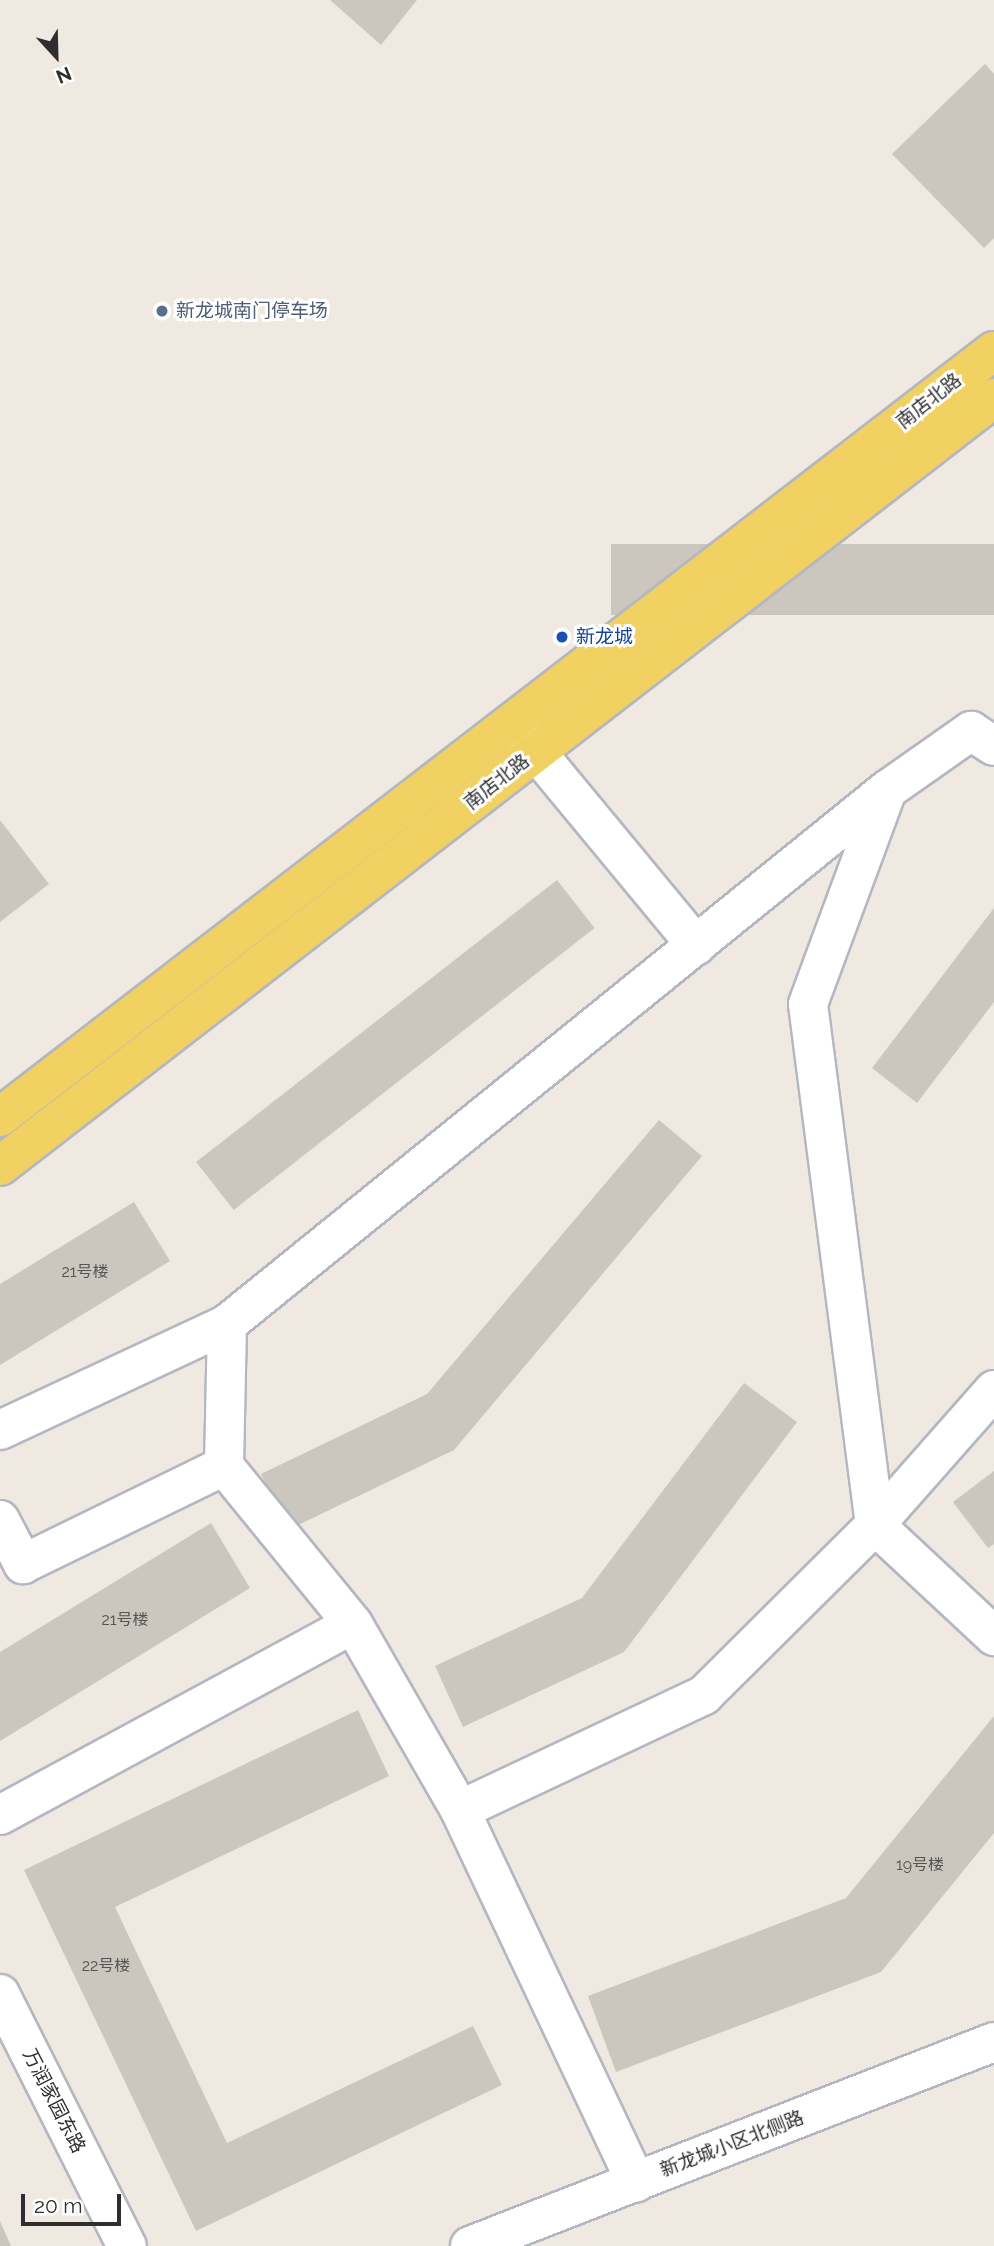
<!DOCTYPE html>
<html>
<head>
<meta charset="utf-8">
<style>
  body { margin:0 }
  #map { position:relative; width:994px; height:2246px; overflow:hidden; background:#efe9e1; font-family:Raleway,"Noto Sans SC",sans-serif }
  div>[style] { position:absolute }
  .building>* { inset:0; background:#cbc7bf; transform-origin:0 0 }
  .roads { filter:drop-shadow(2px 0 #b4b7c1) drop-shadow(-2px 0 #b4b7c1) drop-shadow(0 2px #b4b7c1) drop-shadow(0 -2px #b4b7c1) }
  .minor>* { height:38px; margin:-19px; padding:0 19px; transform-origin:19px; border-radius:19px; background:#fff }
  .major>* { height:38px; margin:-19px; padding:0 19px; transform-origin:19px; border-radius:19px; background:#f2d163 }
  .dots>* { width:19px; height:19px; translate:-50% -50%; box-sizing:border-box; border:4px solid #fff; border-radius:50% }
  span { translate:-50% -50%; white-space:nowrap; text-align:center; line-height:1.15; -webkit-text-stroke:6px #fff; paint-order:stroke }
  .number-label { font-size:16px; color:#555452 }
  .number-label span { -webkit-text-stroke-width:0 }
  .service-label { font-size:19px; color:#4e5e75 }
  .left { translate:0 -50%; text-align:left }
  .street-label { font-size:19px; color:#2e2e2e }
  .transit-label { font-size:19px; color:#164399 }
  .north { position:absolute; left:21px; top:21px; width:70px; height:70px; -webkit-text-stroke:5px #fff; paint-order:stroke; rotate:158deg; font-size:19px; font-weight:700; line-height:28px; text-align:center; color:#2e2e2e }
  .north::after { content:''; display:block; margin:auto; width:24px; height:32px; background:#2e2e2e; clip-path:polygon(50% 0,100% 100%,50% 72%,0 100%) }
  .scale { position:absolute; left:21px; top:2194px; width:100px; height:32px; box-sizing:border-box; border:4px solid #2e2e2e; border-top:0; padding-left:9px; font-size:21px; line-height:24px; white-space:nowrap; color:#2e2e2e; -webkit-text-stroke:5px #fff; paint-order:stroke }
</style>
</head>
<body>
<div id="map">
  <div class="building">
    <i style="clip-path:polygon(330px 0,417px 0,381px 45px)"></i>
    <i style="clip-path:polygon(985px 64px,994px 74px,994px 238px,984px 248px,892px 154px)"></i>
    <i style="left:994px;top:544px;width:71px;height:383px;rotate:90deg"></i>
    <i style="clip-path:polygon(0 820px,49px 884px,0 922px)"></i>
    <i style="left:557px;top:880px;width:61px;height:458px;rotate:52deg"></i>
    <i style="clip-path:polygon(994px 908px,994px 1002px,917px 1103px,872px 1068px)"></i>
    <i style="clip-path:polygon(659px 1120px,702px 1156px,454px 1450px,288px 1530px,261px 1474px,427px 1394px)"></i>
    <i style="clip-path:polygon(134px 1202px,170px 1261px,0 1365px,0 1284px)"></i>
    <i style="clip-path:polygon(744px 1383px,797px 1422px,624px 1652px,463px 1727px,435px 1666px,582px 1598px)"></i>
    <i style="clip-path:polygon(994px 1471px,994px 1544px,988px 1548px,953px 1502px)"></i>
    <i style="clip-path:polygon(211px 1523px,250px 1588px,0 1741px,0 1652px)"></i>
    <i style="clip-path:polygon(358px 1710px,389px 1776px,115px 1907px,227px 2143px,473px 2026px,502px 2085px,196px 2231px,24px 1870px)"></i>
    <i style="clip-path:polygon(994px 1716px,994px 1833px,881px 1972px,616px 2072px,588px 1996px,846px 1898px)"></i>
    <i style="clip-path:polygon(0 2221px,11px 2246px,0 2246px)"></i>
  </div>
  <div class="roads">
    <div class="minor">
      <i style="left:514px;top:725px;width:286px;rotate:50.4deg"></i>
      <i style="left:994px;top:1390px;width:180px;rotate:131.4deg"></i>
      <i style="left:875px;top:1525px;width:163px;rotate:43deg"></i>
      <i style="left:0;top:1430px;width:251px;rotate:-25deg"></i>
      <i style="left:0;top:1520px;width:50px;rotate:62.4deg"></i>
      <i style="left:23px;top:1564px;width:224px;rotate:-26deg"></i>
      <i style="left:353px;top:1624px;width:204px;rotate:-129.2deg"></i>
      <i style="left:224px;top:1466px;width:142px;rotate:-88.8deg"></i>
      <i style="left:227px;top:1324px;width:849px;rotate:-38.98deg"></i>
      <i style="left:887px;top:790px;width:103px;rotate:-35.1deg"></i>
      <i style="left:971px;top:731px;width:27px;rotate:33deg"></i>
      <i style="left:460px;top:1810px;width:270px;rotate:-25.2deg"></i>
      <i style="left:704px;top:1695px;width:241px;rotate:-44.8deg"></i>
      <i style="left:875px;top:1525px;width:525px;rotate:-97.33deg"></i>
      <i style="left:808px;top:1004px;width:228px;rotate:-69.7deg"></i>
      <i style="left:0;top:1815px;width:401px;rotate:-28.4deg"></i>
      <i style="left:353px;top:1624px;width:215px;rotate:60.1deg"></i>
      <i style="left:460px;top:1810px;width:412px;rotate:64.7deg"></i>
      <i style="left:0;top:1994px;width:282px;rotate:63.3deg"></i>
      <i style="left:470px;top:2246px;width:562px;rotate:-21.27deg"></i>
    </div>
    <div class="major">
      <i style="left:0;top:1117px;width:1255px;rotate:-37.62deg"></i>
      <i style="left:0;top:1166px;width:1256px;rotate:-37.69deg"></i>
    </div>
  </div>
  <div class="dots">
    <i style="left:162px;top:311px;background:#5c6f8a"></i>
    <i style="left:562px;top:637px;background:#1a4fb4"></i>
  </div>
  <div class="number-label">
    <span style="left:85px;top:1272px">21号楼</span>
    <span style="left:125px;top:1620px">21号楼</span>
    <span style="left:920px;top:1865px">19号楼</span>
    <span style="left:106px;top:1966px">22号楼</span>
  </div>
  <div class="service-label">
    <span class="left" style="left:176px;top:311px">新龙城南门停车场</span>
  </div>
  <div class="street-label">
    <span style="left:929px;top:401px;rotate:-38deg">南店北路</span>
    <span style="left:497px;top:782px;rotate:-38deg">南店北路</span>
    <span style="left:54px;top:2101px;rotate:63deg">万润家园东路</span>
    <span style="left:732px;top:2144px;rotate:-21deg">新龙城小区北侧路</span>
  </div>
  <div class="transit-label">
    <span class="left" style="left:576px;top:637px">新龙城</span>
  </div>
  <div class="north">N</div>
  <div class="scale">20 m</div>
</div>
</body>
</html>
